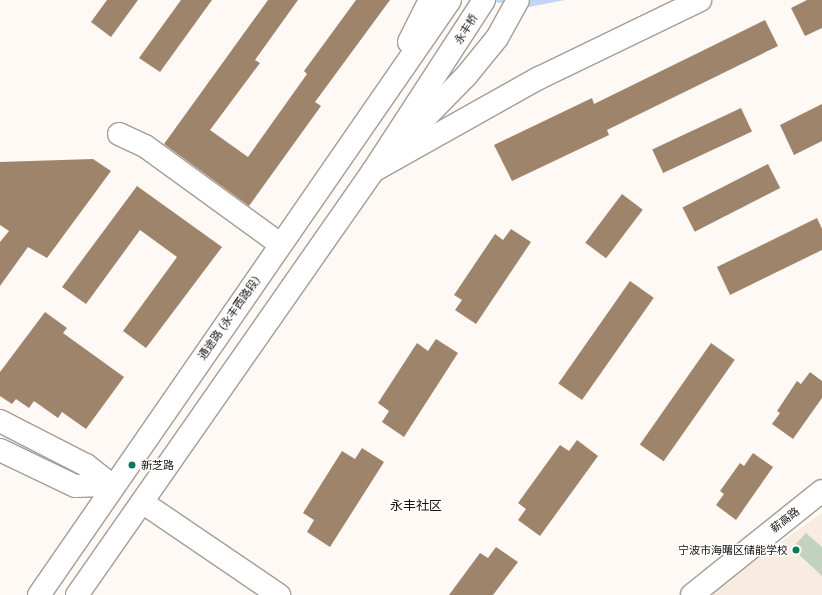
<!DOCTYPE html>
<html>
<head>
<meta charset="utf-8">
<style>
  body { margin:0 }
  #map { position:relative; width:822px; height:595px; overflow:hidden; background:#fef9f4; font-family:"Libre Baskerville","Noto Sans SC",serif }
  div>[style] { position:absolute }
  .built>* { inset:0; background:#f8ece0 }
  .green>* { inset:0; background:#c1d2bd }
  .water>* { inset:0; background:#bfd6f4 }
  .building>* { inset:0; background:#9f846c; transform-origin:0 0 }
  .roads { filter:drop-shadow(1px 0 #a39d98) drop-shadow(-1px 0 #a39d98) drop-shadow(0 1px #a39d98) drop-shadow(0 -1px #a39d98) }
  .minor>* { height:22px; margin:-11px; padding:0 11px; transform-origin:11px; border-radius:11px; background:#fff }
  .major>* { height:22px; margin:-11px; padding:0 11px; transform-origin:11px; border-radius:11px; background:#fff }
  .dots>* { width:11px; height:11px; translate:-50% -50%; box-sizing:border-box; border:2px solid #fff; border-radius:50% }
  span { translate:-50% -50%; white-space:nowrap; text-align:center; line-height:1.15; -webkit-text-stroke:3px #fff; paint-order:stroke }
  .street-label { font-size:11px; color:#161311 }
  .poi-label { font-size:11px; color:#161311 }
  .left { translate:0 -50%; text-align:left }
  .right { translate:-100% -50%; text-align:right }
  .quarter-label { font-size:13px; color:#161311 }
</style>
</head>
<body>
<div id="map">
  <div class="built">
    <i style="clip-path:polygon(822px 513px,822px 595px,708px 595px,717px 587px)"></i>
  </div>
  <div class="green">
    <i style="clip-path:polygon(806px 533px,822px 547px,822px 576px,792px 548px)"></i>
  </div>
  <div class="water">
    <i style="clip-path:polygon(482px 0,565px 0,529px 7px)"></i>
  </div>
  <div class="building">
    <i style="clip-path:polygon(107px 0,138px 0,111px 37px,91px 22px)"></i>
    <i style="clip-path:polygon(181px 0,212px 0,160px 72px,139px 58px)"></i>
    <i style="clip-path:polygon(268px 0,298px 0,255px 60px,260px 63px,210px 130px,248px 157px,307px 74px,304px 71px,356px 0,390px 0,315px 102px,321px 106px,249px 206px,164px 144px)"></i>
    <i style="clip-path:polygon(807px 0,822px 0,822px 28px,805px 36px,791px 8px)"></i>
    <i style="clip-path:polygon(765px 20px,778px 46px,607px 130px,609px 135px,512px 181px,494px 145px,592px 98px,594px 104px)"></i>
    <i style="clip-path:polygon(822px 104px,822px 141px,794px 155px,780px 125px)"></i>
    <i style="left:741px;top:108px;width:26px;height:98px;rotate:65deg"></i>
    <i style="clip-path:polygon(93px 159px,111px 171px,47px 258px,28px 247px,0 286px,0 242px,9px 231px,0 225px,0 162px)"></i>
    <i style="left:768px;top:164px;width:27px;height:96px;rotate:63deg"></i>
    <i style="clip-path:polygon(137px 186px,222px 247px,146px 348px,123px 331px,177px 257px,140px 230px,86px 304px,62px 287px)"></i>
    <i style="left:622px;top:194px;width:26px;height:61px;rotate:37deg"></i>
    <i style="clip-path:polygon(817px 218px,822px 229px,822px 250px,730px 295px,717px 267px)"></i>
    <i style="clip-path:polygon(511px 229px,531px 242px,476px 324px,455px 310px,462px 300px,454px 295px,495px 234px,503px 240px)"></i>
    <i style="left:630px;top:281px;width:29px;height:125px;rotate:35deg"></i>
    <i style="clip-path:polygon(45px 312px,67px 328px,63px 333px,124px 377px,86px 429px,62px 412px,58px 418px,34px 401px,29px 408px,16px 399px,12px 404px,0 396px,0 372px)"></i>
    <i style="clip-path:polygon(436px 339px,458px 353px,404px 437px,382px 422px,389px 411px,378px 403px,417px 343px,428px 351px)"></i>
    <i style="left:711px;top:343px;width:29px;height:124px;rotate:35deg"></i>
    <i style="clip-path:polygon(810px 372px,822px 381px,822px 398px,793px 439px,772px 424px,780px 413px,777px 411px,797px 381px,801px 384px)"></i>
    <i style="clip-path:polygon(577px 440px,598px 456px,540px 536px,518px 520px,526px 509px,518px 503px,560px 445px,569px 451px)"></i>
    <i style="clip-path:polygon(362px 448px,384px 462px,330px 547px,307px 532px,314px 520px,303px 513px,342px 451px,355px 459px)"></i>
    <i style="clip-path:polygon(753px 453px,773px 467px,736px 520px,716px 505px,724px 494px,720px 491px,740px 463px,744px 466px)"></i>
    <i style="clip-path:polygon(496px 547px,518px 562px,493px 595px,449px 595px,480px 553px,488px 558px)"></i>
  </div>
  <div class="roads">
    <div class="minor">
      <i style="left:119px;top:134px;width:29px;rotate:25deg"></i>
      <i style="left:145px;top:146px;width:167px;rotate:36deg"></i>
      <i style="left:373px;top:171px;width:190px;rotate:-29.3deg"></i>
      <i style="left:539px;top:78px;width:179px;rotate:-25.8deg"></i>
      <i style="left:692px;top:595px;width:166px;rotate:-38.7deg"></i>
    </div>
    <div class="major">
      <i style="left:409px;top:42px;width:47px;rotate:-63.4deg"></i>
      <i style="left:409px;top:134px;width:81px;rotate:-45.5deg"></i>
      <i style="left:466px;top:76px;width:49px;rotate:-50.8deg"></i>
      <i style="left:497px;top:38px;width:43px;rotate:-61.1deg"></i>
      <i style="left:0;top:421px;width:97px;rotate:27.1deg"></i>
      <i style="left:86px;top:465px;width:33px;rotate:38deg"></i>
      <i style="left:0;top:450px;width:83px;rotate:25.6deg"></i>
      <i style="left:75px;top:486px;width:37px;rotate:-2deg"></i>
      <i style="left:142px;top:502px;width:166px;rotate:34.2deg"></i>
      <i style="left:39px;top:595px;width:723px;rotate:-55.36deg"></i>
      <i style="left:77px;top:595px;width:517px;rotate:-55.08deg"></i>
      <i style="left:373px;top:171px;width:204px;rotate:-57deg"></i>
    </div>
  </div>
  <div class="dots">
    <i style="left:132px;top:465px;background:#0b7b57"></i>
    <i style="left:796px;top:550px;background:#0b7b57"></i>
  </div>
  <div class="street-label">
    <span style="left:466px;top:29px;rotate:-58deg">永丰桥</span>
    <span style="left:229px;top:318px;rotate:-55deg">通途路 (永丰西路段)</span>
    <span style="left:785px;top:520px;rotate:-38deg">薪高路</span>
  </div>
  <div class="poi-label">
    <span class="left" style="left:141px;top:465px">新芝路</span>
    <span class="right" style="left:788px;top:550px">宁波市海曙区储能学校</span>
  </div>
  <div class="quarter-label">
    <span style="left:416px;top:506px">永丰社区</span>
  </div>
</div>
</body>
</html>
